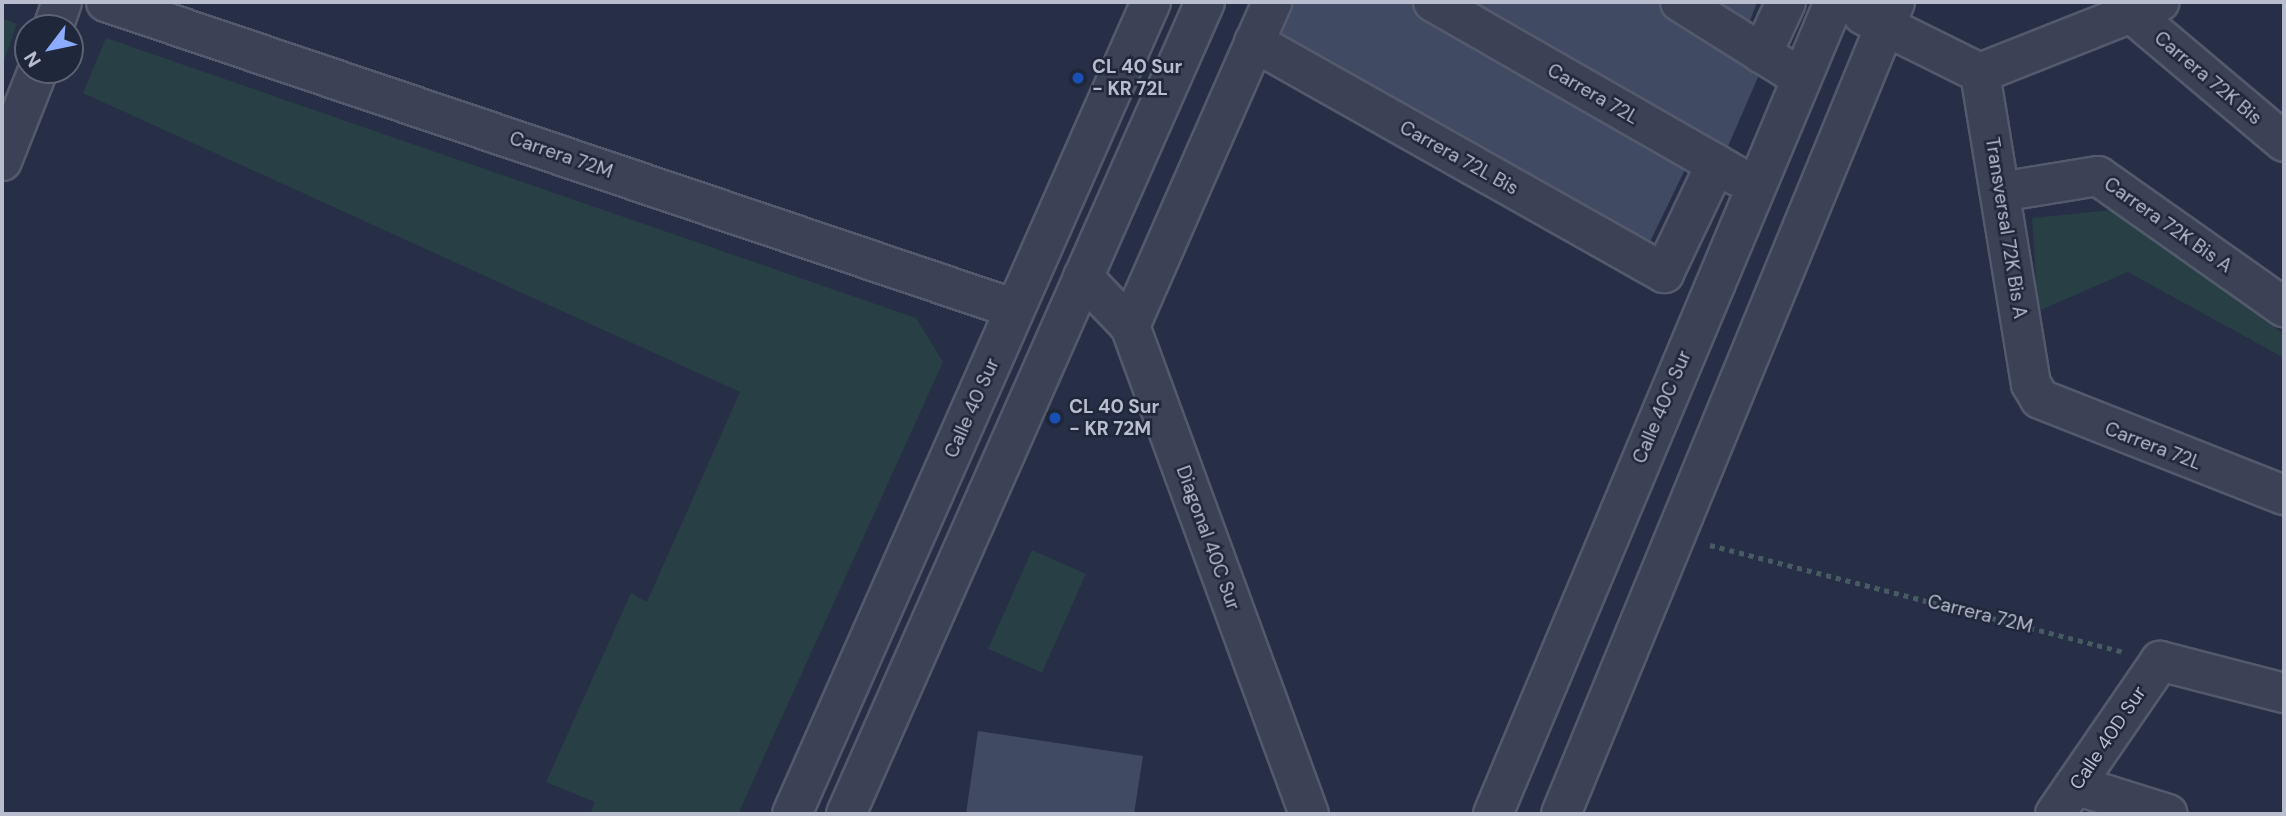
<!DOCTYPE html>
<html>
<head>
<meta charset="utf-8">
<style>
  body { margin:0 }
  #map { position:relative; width:2286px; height:816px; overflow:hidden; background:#262f45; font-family:"DM Sans",sans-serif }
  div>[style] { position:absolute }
  .green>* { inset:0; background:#283f46; transform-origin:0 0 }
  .building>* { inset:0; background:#404a63 }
  .path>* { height:4.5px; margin-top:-2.25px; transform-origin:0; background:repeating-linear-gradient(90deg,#475c62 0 5px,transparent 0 10px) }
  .roads { filter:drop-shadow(2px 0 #535a6c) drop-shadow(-2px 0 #535a6c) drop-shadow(0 2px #535a6c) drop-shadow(0 -2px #535a6c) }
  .minor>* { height:38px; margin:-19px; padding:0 19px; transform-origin:19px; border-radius:19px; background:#3b4255 }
  .dots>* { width:19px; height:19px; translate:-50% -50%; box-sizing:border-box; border:4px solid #1f273a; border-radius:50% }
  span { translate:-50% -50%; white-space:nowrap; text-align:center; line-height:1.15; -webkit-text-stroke:5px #1f273a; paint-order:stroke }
  .poi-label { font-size:19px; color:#b8bece; font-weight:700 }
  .left { translate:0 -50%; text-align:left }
  .street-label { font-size:19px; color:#b8bece }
  .frame { position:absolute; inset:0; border:4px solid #b8bece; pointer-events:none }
  .north { position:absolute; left:14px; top:14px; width:70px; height:70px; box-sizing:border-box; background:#1f273a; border:2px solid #5c6375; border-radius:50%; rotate:238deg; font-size:19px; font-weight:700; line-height:28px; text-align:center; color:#b8bece }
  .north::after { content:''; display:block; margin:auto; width:24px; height:32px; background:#8dabfe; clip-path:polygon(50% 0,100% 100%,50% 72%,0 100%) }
</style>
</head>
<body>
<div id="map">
  <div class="green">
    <i style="clip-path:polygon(2px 18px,17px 24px,2px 66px)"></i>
    <i style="clip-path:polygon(106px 38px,916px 318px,943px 362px,738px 814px,590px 814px,595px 802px,546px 782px,631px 593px,647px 602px,740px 392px,83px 93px)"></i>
    <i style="clip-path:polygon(2113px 210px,2284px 334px,2284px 358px,2128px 272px,2038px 311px,2032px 218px)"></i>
    <i style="left:1032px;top:550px;width:59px;height:108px;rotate:24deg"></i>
  </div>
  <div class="building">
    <i style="clip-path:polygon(1281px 2px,1420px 2px,1691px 157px,1646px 250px,1267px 37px)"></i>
    <i style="clip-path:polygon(1451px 2px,1668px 2px,1765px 61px,1723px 158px)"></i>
    <i style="clip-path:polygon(1710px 2px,1757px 2px,1747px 29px)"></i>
    <i style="clip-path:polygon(978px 731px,1143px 756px,1134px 814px,966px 814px)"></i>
  </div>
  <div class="path">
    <i style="left:1710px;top:545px;width:429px;rotate:14.5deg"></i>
  </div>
  <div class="roads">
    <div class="minor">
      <i style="left:106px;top:2px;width:959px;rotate:18.66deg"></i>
      <i style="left:1433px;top:2px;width:350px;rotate:29.8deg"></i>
      <i style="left:1680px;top:2px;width:143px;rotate:32.1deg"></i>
      <i style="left:2131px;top:13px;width:200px;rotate:40.1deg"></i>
      <i style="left:1863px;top:15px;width:131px;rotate:26.4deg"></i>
      <i style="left:53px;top:28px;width:28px;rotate:-71deg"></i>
      <i style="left:1254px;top:42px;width:471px;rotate:29.4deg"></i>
      <i style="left:1664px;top:273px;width:121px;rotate:-64.5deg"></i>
      <i style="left:1762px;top:54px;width:57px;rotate:-65.2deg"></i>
      <i style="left:1980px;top:73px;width:315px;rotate:80.7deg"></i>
      <i style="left:2031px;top:384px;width:17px;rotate:59deg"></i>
      <i style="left:2040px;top:399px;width:262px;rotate:21.5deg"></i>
      <i style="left:1980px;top:73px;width:193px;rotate:-21.6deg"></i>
      <i style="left:2px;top:161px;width:98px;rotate:-68.4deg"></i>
      <i style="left:2000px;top:192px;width:99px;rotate:-9.3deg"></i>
      <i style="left:2098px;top:176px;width:228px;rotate:35.2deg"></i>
      <i style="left:1083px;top:277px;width:68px;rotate:46.2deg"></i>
      <i style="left:1130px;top:326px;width:520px;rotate:69.86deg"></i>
      <i style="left:1130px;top:326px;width:354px;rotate:-66.3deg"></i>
      <i style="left:2075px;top:785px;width:97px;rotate:17.3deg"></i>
      <i style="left:792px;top:814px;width:888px;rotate:-66.15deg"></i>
      <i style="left:846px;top:814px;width:888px;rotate:-66.15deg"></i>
      <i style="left:1493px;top:814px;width:881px;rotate:-67.22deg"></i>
      <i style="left:1561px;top:814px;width:878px;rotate:-67.64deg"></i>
      <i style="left:2055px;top:814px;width:186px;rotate:-55.5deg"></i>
      <i style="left:2160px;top:661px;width:128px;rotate:14.5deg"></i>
    </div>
  </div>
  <div class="dots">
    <i style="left:1078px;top:78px;background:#1a4fb4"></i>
    <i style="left:1055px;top:418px;background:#1a4fb4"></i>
  </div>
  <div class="poi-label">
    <span class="left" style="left:1092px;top:78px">CL 40 Sur<br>- KR 72L</span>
    <span class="left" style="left:1069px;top:418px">CL 40 Sur<br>- KR 72M</span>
  </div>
  <div class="street-label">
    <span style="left:2208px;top:78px;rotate:40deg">Carrera 72K Bis</span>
    <span style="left:1593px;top:94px;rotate:30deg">Carrera 72L</span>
    <span style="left:561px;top:155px;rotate:19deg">Carrera 72M</span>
    <span style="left:1459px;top:158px;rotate:29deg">Carrera 72L Bis</span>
    <span style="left:2168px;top:225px;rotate:35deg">Carrera 72K Bis A</span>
    <span style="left:2006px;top:228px;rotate:81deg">Transversal 72K Bis A</span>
    <span style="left:1662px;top:407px;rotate:-67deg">Calle 40C Sur</span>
    <span style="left:972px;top:408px;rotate:-66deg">Calle 40 Sur</span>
    <span style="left:2153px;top:446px;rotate:21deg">Carrera 72L</span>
    <span style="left:1208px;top:538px;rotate:70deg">Diagonal 40C Sur</span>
    <span style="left:1980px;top:614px;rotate:14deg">Carrera 72M</span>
    <span style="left:2108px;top:738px;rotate:-56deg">Calle 40D Sur</span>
  </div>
  <div class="frame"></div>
  <div class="north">N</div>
</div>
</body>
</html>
